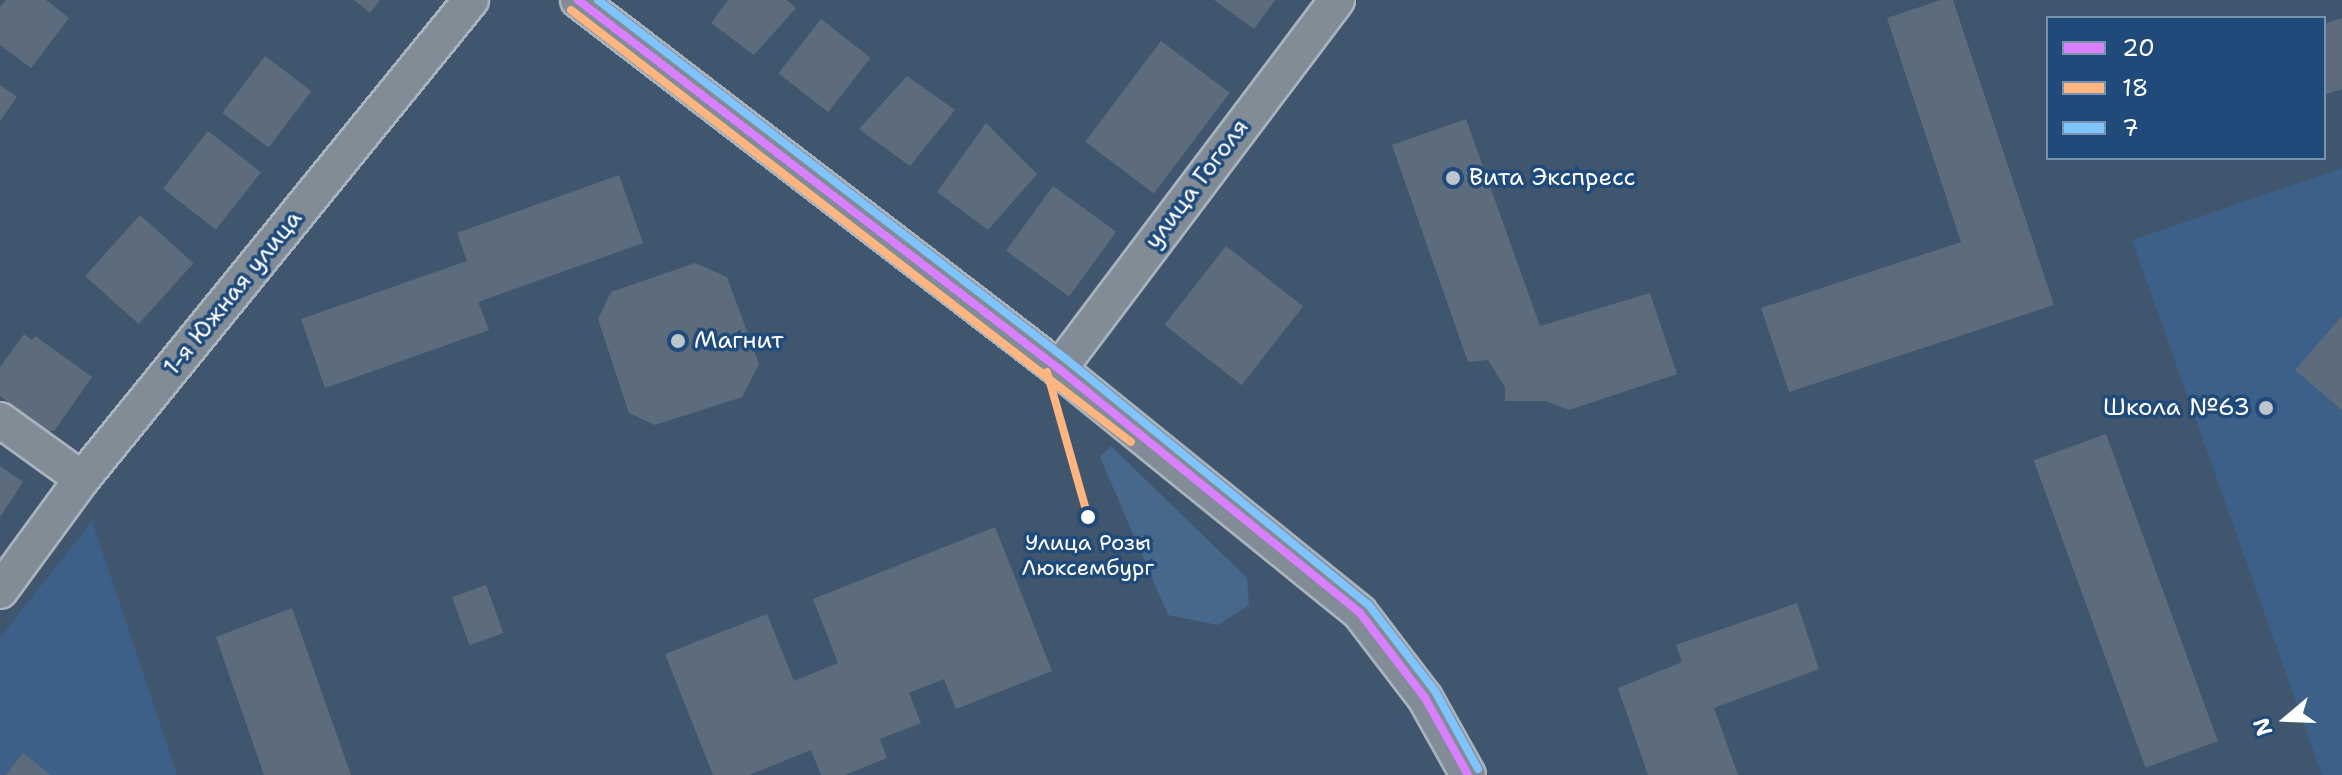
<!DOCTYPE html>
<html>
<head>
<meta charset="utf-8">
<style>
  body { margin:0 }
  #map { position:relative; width:2342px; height:775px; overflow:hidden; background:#40566e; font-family:"Shantell Sans",sans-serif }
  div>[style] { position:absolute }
  .built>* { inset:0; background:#3c6087 }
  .green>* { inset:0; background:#47688d }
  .building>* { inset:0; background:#5c6c7d; transform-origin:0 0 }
  .roads { filter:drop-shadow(2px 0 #a9b3be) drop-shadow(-2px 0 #a9b3be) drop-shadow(0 2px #a9b3be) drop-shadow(0 -2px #a9b3be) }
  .minor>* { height:34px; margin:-17px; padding:0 17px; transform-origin:17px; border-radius:17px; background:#818c97 }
  .bus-1>* { height:8px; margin:-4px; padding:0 4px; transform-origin:4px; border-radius:4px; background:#d880ff }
  .bus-2>* { height:8px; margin:-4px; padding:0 4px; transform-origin:4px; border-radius:4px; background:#ffb580 }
  .bus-3>* { height:8px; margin:-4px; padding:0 4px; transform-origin:4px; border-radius:4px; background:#80c4ff }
  .dots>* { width:22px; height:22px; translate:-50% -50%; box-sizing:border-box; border:4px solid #1f4a7a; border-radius:50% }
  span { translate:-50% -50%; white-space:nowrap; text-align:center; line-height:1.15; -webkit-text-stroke:7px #1f4a7a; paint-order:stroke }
  .bus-label { font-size:22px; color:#fff }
  .poi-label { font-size:24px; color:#fff }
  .left { translate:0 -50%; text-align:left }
  .right { translate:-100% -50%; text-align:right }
  .street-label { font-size:24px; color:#fff }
  .legend { position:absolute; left:2046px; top:16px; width:280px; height:144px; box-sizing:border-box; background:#1f4a7a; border:2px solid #7992af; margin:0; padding:10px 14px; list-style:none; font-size:24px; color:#fff }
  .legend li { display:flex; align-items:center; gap:16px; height:40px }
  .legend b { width:40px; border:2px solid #7992af }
  .north { position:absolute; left:2246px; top:679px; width:80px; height:80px; -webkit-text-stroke:6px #1f4a7a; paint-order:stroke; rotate:251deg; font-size:22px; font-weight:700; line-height:32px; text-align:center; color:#fff }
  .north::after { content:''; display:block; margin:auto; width:28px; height:36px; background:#fff; clip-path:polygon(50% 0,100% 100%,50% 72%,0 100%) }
</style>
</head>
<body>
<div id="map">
  <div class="built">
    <i style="clip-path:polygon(2342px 168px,2342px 775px,2322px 775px,2132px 240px)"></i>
    <i style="clip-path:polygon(92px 521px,177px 775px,0 775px,0 638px)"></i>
  </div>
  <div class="green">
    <i style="clip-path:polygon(1111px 446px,1247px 578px,1249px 605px,1218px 625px,1168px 615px,1100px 457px)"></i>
  </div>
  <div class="building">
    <i style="clip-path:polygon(6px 0,46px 0,69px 18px,31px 68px,0 45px,0 7px)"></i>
    <i style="clip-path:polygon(354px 0,380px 0,370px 13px)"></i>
    <i style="clip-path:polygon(728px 0,787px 0,796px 8px,754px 55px,711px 23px)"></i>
    <i style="clip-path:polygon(1214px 0,1275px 0,1254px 29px)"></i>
    <i style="clip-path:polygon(1941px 0,1953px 0,2054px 305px,1789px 392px,1761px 308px,1961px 242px,1887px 18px)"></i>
    <i style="clip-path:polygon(2342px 18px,2342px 89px,2324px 95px,2324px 24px)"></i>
    <i style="left:821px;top:19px;width:63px;height:69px;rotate:38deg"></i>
    <i style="left:1161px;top:41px;width:86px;height:126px;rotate:37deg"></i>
    <i style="left:265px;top:56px;width:58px;height:71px;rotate:37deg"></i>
    <i style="clip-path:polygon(907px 76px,955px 110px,910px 166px,859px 129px)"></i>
    <i style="clip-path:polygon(0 85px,17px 97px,0 121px)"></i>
    <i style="clip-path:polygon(1466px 119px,1540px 326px,1650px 293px,1677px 374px,1569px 410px,1546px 401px,1505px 401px,1505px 387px,1488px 360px,1468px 362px,1392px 145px)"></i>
    <i style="clip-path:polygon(986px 123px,1037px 174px,988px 230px,937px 192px)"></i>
    <i style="left:208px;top:131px;width:67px;height:73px;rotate:38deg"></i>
    <i style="clip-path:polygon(619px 175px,643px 243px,478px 302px,489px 330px,325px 388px,301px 319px,467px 261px,457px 233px)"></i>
    <i style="left:1053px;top:186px;width:78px;height:80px;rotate:36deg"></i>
    <i style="left:140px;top:215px;width:72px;height:82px;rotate:42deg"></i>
    <i style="left:1226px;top:246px;width:98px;height:100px;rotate:38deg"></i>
    <i style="clip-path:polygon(695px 263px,727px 277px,759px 364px,742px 397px,655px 425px,629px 413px,598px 319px,611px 292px)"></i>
    <i style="clip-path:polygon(2342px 316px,2342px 410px,2295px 370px)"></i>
    <i style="clip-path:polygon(24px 334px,32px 340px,35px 336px,92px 377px,55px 430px,48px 432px,0 396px,0 367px)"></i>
    <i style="left:2106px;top:434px;width:327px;height:77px;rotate:70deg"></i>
    <i style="clip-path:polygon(0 466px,23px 482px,0 517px)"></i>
    <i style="clip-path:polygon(995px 527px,1052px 671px,956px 709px,944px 679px,909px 693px,921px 723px,880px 739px,887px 758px,845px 775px,821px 775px,811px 750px,749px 775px,713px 775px,665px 654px,767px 614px,794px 681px,838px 663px,813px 599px)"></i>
    <i style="left:486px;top:585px;width:51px;height:36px;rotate:70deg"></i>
    <i style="clip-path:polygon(1797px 603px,1819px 669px,1714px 708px,1738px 775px,1648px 775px,1618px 688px,1682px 662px,1676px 645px)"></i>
    <i style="clip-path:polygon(292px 608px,351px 775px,264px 775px,216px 637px)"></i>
    <i style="clip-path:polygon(23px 753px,51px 775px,6px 775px)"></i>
  </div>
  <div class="roads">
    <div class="minor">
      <i style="left:578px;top:0;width:606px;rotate:37.49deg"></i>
      <i style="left:1059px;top:369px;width:387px;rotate:39deg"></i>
      <i style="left:1360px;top:613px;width:107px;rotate:52.6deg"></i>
      <i style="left:1425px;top:698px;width:88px;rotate:60.8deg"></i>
      <i style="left:1059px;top:369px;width:462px;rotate:-53deg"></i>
      <i style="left:0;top:420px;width:101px;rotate:35.7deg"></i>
      <i style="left:0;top:591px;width:139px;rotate:-53.8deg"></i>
      <i style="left:82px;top:479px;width:617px;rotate:-50.92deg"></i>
    </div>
  </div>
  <div class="bus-1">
    <i style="left:578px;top:0;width:606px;rotate:37.49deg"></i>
    <i style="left:1059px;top:369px;width:387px;rotate:39deg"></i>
    <i style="left:1360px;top:613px;width:107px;rotate:52.6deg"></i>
    <i style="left:1425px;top:698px;width:88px;rotate:60.8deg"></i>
  </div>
  <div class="bus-2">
    <i style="left:571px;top:10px;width:707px;rotate:37.65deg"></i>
    <i style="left:1047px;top:372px;width:151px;rotate:74.2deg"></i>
  </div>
  <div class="bus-3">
    <i style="left:598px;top:0;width:590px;rotate:37.49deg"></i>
    <i style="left:1066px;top:359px;width:389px;rotate:39.1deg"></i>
    <i style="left:1368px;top:604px;width:110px;rotate:52.4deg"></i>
    <i style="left:1435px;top:691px;width:89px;rotate:61.1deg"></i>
  </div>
  <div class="dots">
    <i style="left:1453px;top:178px;background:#bcc4cc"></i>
    <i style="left:678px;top:341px;background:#bcc4cc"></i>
    <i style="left:2266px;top:408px;background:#bcc4cc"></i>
    <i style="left:1088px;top:517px;background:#fff"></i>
  </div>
  <div class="bus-label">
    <span style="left:1088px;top:555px">Улица Розы<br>Люксембург</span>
  </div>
  <div class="poi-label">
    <span class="left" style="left:1469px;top:178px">Вита Экспресс</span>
    <span class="left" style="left:694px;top:341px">Магнит</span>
    <span class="right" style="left:2250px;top:408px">Школа №63</span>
  </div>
  <div class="street-label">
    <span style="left:1197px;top:184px;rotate:-53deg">улица Гоголя</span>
    <span style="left:233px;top:293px;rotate:-51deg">1-я Южная улица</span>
  </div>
  <ul class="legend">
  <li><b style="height:10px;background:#d880ff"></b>20</li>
  <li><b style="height:10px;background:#ffb580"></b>18</li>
  <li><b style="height:10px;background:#80c4ff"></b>7</li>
  </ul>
  <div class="north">N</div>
</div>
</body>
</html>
